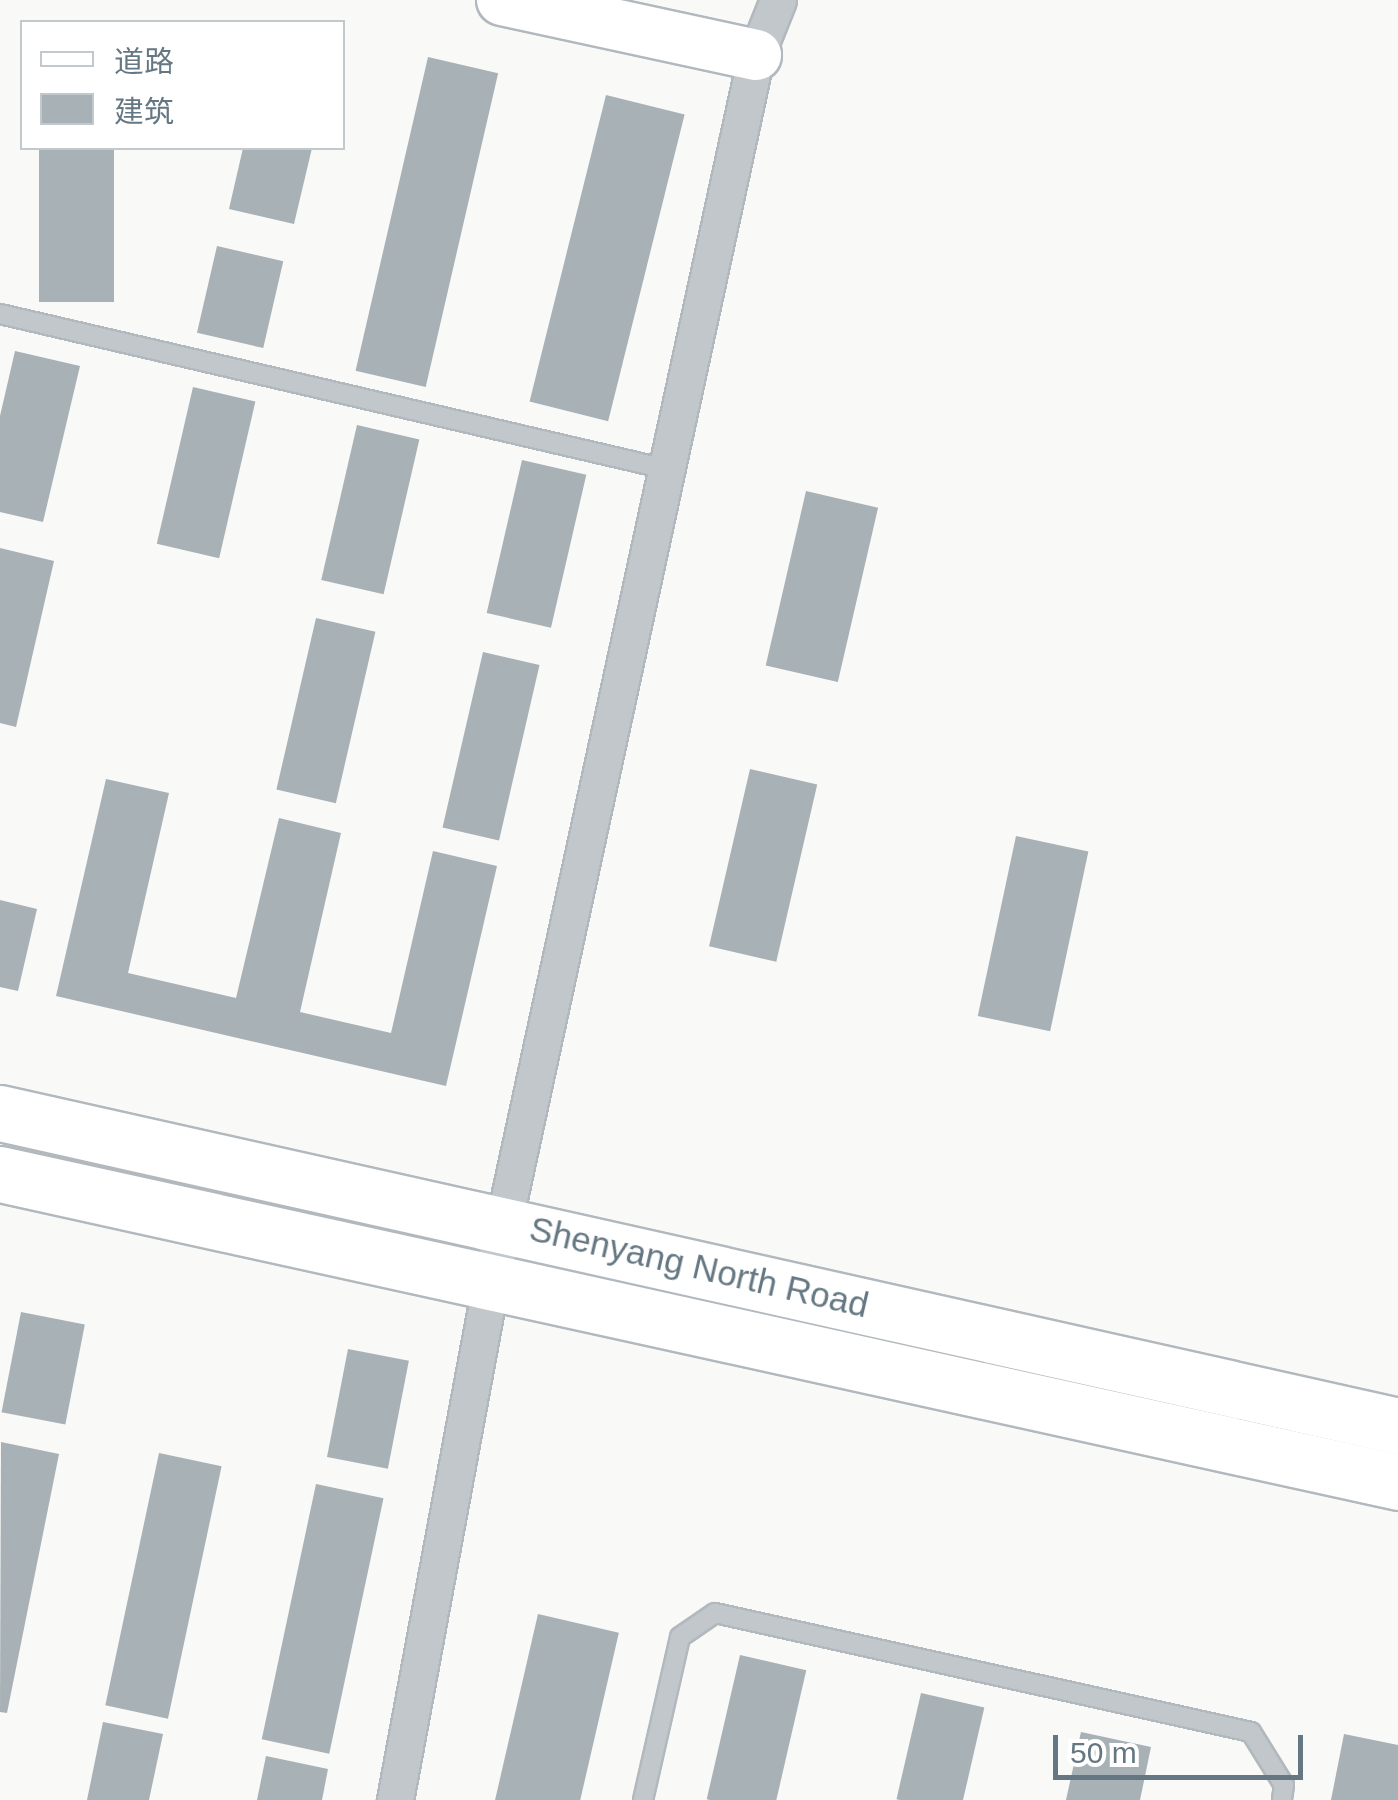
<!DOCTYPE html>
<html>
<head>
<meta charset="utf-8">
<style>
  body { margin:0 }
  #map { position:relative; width:1398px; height:1800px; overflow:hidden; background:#f9f9f7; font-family:Helvetica,"Noto Sans SC",sans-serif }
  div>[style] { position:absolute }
  .building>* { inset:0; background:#a7b1b6; transform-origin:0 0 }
  .roads { filter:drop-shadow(2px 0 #b2b9be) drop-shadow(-2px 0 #b2b9be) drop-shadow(0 2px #b2b9be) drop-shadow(0 -2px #b2b9be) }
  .lane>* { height:18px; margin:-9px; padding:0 9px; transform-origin:9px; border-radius:9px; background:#c2c7cb }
  .street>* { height:35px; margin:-17.5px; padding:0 17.5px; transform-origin:17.5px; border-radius:17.5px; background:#c2c7cb }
  .secondary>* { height:50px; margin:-25px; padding:0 25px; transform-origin:25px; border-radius:25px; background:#fff }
  .primary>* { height:55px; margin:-27.5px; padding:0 27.5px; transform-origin:27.5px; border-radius:27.5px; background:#fff }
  span { translate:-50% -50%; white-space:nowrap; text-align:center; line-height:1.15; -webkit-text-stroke:10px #fff; paint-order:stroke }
  .street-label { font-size:35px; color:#647782 }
  .legend { position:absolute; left:20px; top:20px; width:325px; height:130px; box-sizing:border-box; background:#fff; border:2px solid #c1c9cd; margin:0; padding:12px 18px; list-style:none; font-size:30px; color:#647782 }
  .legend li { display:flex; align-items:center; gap:20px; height:50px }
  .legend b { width:50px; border:2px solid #c1c9cd }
  .scale { position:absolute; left:1053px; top:1735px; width:250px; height:45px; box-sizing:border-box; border:5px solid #647782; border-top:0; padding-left:12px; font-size:30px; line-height:35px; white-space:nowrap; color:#647782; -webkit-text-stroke:8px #fff; paint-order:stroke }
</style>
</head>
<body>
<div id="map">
  <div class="building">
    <i style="left:428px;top:57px;width:72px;height:322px;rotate:13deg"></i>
    <i style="left:606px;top:95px;width:81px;height:316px;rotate:14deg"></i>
    <i style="left:39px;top:148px;width:75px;height:154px"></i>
    <i style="clip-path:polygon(243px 148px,312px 148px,294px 224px,229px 209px)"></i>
    <i style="left:217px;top:246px;width:68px;height:89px;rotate:13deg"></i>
    <i style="clip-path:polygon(15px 351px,80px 366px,43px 522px,0 512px,0 416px)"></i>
    <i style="left:193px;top:387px;width:64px;height:161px;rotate:13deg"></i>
    <i style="left:357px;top:425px;width:64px;height:159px;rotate:13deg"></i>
    <i style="left:522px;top:460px;width:66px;height:157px;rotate:13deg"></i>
    <i style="left:806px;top:491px;width:74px;height:179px;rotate:13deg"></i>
    <i style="clip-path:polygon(0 548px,54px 561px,16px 727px,0 723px)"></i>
    <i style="left:316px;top:618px;width:61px;height:176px;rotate:13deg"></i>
    <i style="left:483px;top:652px;width:58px;height:180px;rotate:13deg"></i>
    <i style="left:750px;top:769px;width:69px;height:182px;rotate:13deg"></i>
    <i style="clip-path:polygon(106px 779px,169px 793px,128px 973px,236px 998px,279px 818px,341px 833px,300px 1012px,391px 1033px,433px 851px,497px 866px,446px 1086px,56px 996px)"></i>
    <i style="left:1016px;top:836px;width:74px;height:184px;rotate:12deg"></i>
    <i style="clip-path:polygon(0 900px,37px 909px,18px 991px,0 987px)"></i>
    <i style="left:21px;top:1312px;width:65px;height:102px;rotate:11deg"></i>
    <i style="left:348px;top:1349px;width:62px;height:110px;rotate:11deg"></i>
    <i style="clip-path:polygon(1px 1442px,59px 1454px,7px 1713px,0 1712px)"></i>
    <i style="left:159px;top:1453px;width:64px;height:258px;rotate:12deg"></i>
    <i style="left:316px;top:1484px;width:69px;height:261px;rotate:12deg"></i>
    <i style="left:538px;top:1614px;width:83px;height:191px;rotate:13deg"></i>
    <i style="left:740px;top:1655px;width:68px;height:148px;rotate:13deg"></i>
    <i style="left:921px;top:1693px;width:65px;height:109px;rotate:13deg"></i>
    <i style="clip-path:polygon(103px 1722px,163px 1734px,149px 1800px,87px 1800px)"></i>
    <i style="clip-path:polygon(1081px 1732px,1151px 1747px,1140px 1800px,1066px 1800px)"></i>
    <i style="clip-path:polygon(1344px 1734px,1398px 1745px,1398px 1800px,1331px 1800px)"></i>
    <i style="clip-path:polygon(266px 1756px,328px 1769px,322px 1800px,257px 1800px)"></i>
  </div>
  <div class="roads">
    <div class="lane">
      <i style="left:0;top:314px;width:684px;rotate:13.1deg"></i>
      <i style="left:643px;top:1800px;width:167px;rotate:-77.2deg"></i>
      <i style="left:680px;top:1637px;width:42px;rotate:-34.4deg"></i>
      <i style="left:715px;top:1613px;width:549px;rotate:12.52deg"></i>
      <i style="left:1251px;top:1732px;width:62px;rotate:58.1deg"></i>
      <i style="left:1284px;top:1785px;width:15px;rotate:98deg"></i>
    </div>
    <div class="street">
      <i style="left:395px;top:1800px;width:528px;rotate:-79.52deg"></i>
      <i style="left:491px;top:1281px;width:1254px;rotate:-77.8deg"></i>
      <i style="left:756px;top:55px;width:59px;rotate:-68.2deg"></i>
    </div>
    <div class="secondary">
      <i style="left:502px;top:0;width:260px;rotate:12.2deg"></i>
    </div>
    <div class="primary">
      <i style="left:0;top:1113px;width:1433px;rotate:12.62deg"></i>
      <i style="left:0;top:1174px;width:1432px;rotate:12.42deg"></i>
    </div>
  </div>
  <div class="street-label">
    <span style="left:699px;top:1267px;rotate:13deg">Shenyang North Road</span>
  </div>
  <ul class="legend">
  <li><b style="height:12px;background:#fff"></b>道路</li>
  <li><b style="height:28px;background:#a7b1b6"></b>建筑</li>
  </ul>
  <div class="scale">50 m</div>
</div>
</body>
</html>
